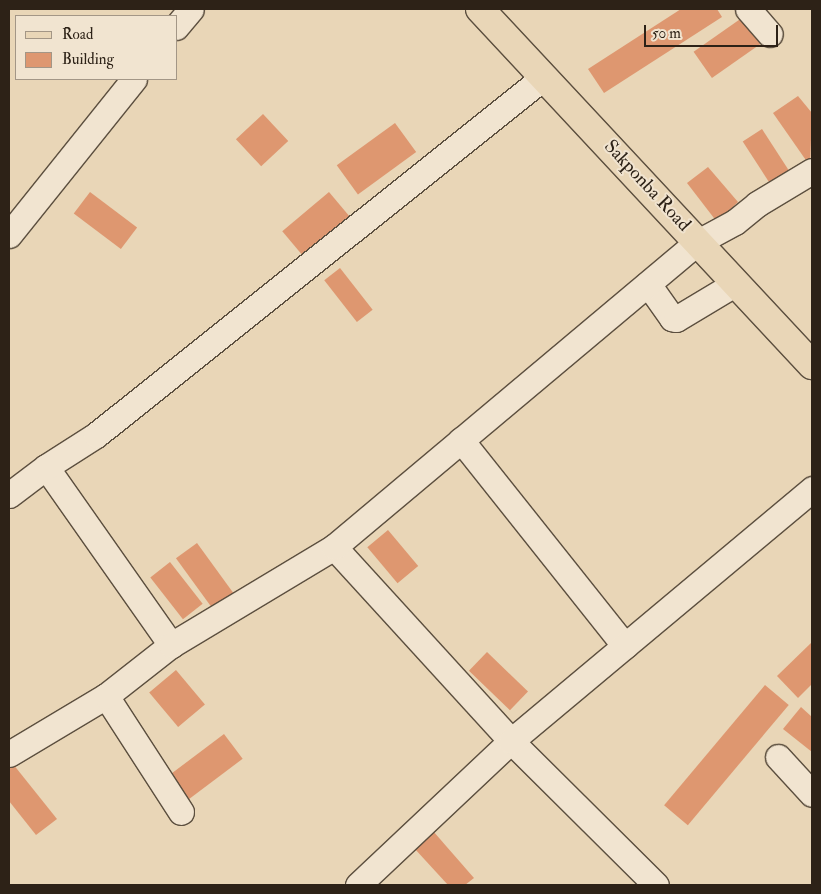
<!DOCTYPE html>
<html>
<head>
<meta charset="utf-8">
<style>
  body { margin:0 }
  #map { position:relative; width:821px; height:894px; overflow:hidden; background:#e9d6b7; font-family:"IM FELL Double Pica",serif }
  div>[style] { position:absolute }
  .building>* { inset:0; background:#de9770; transform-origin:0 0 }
  .roads { filter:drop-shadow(1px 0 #5c4f3f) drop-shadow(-1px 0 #5c4f3f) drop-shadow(0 1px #5c4f3f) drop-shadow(0 -1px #5c4f3f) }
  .minor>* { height:25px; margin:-12.5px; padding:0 12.5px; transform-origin:12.5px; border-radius:12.5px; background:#f1e4d0 }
  .major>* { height:28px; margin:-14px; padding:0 14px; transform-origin:14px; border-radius:14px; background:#e9d6b7 }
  span { translate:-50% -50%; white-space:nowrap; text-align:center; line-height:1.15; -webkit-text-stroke:4px #f1e4d0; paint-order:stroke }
  .street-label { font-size:19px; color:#2d2217 }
  .frame { position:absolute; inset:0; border:10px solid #2d2217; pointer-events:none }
  .legend { position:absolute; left:15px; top:15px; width:162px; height:65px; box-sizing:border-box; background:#f1e4d0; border:1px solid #a39686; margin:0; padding:6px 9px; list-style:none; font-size:15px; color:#2d2217 }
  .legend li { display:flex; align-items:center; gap:10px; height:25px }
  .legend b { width:25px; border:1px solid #a39686 }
  .scale { position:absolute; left:644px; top:25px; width:134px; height:22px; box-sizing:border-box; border:2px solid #2d2217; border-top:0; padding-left:6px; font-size:15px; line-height:18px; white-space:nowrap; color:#2d2217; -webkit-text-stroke:4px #f1e4d0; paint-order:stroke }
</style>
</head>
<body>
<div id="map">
  <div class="building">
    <i style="clip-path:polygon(681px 9px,717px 9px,722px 17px,604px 93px,588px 69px)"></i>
    <i style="left:746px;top:15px;width:32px;height:64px;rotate:55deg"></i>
    <i style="clip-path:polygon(798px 96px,812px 113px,810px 166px,773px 113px)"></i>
    <i style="left:263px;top:114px;width:37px;height:37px;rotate:47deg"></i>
    <i style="left:395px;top:123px;width:36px;height:72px;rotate:54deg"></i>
    <i style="left:762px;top:129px;width:55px;height:23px;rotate:57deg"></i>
    <i style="clip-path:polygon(708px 167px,738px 202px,717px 222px,687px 183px)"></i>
    <i style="left:90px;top:192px;width:59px;height:27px;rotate:37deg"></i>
    <i style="left:329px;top:192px;width:34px;height:61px;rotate:50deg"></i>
    <i style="left:340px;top:268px;width:53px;height:20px;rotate:52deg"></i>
    <i style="left:388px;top:530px;width:47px;height:27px;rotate:50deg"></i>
    <i style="left:197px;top:543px;width:64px;height:26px;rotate:54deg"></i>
    <i style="left:170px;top:562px;width:53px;height:25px;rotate:52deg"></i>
    <i style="clip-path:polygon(812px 642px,812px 684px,798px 698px,777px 676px)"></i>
    <i style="left:487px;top:652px;width:57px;height:26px;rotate:44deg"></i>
    <i style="left:176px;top:670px;width:45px;height:35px;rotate:50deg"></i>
    <i style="left:765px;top:685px;width:31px;height:157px;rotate:40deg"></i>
    <i style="clip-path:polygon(801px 707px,812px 717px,812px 752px,783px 729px)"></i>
    <i style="left:224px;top:734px;width:31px;height:67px;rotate:53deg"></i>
    <i style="clip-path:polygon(13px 764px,57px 819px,36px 835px,9px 801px,9px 768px)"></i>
    <i style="clip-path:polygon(433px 831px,474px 878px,465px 885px,448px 885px,414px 848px)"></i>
  </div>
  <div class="roads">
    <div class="minor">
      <i style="left:748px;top:9px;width:33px;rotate:49deg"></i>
      <i style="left:176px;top:27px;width:23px;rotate:-50deg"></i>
      <i style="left:9px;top:235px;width:200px;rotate:-51.3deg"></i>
      <i style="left:648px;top:284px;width:42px;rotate:54.8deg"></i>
      <i style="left:672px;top:318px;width:4px;rotate:14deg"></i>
      <i style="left:676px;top:319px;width:70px;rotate:-31deg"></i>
      <i style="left:461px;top:440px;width:263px;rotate:51.5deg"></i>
      <i style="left:46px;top:467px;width:218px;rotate:54.9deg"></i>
      <i style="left:9px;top:495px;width:46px;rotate:-37.1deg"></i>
      <i style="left:46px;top:467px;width:59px;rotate:-32.6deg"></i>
      <i style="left:96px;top:435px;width:573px;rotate:-38.63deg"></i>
      <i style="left:334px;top:547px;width:263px;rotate:47.6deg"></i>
      <i style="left:511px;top:741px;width:204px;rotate:44.8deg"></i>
      <i style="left:106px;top:696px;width:138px;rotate:57.1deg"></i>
      <i style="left:9px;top:754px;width:113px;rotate:-30.9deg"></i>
      <i style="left:106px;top:696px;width:83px;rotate:-38.1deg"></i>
      <i style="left:171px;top:645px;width:190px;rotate:-31deg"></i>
      <i style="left:334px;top:547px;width:475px;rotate:-40deg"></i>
      <i style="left:698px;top:242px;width:42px;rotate:-28.4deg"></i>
      <i style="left:735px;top:222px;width:28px;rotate:-39deg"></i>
      <i style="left:757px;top:204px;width:64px;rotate:-31deg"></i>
      <i style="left:778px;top:757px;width:50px;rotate:47.4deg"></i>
      <i style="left:358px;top:885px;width:210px;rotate:-43.3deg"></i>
      <i style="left:511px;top:741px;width:393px;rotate:-39.9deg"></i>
    </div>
    <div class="major">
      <i style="left:480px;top:9px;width:487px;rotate:47deg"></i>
    </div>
  </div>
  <div class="street-label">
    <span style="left:647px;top:186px;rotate:47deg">Sakponba Road</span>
  </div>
  <div class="frame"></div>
  <ul class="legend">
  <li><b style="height:6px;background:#e9d6b7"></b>Road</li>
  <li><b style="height:14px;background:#de9770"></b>Building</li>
  </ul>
  <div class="scale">50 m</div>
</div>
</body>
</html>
